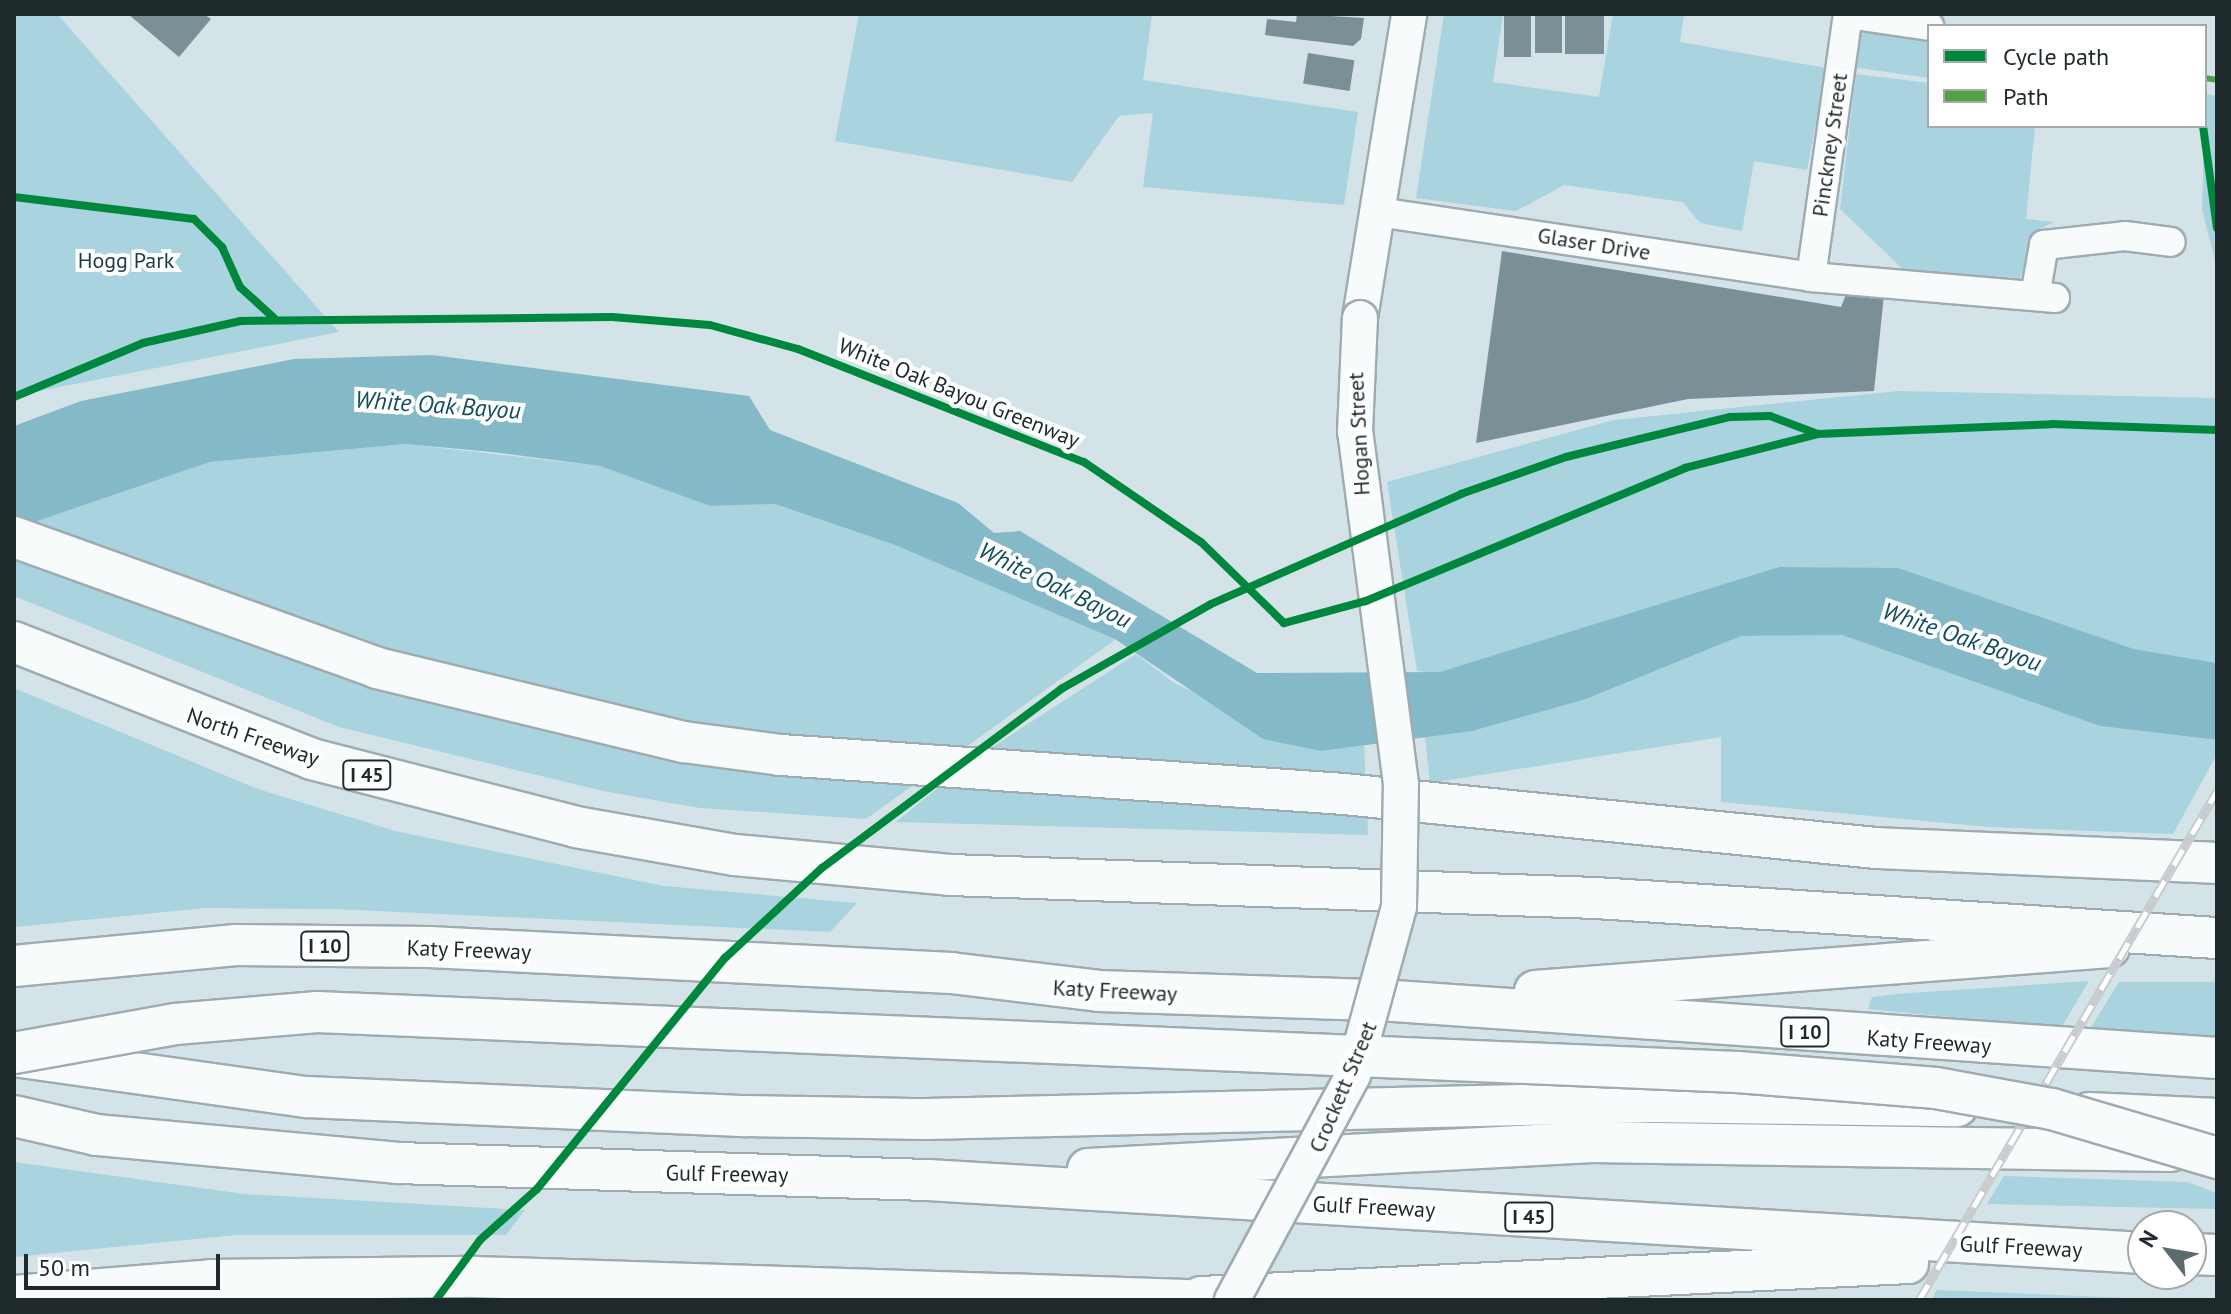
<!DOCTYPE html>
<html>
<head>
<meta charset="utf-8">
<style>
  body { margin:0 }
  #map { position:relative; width:2231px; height:1314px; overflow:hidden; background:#d3e3e8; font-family:"PT Sans",sans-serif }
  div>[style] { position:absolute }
  .green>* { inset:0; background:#a8d3df }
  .water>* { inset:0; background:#84bac7 }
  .building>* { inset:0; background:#7a9096; transform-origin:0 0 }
  .roads { filter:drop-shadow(2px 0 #9fabaf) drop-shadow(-2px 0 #9fabaf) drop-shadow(0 2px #9fabaf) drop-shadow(0 -2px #9fabaf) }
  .minor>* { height:28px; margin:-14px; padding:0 14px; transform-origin:14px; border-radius:14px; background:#f8fbfc }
  .major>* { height:34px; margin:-17px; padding:0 17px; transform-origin:17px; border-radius:17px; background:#f8fbfc }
  .highway>* { height:40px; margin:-20px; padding:0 20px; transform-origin:20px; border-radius:20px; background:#f8fbfc }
  .rail>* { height:9px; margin-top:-4.5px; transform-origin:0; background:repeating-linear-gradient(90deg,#fff 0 18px,#c8ccce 0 36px); box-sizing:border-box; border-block:2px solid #c8ccce }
  .bridges { filter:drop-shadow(2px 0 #9fabaf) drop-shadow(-2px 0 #9fabaf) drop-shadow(0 2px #9fabaf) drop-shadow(0 -2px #9fabaf) }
  .major-bridge>* { height:34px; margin:-17px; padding:0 17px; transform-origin:17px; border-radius:17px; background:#f8fbfc }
  .highway-bridge>* { height:40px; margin:-20px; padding:0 20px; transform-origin:20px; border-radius:20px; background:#f8fbfc }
  .quiet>* { height:6px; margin-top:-3px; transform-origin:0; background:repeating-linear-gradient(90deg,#4fa343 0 12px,transparent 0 18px) }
  .cycleway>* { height:8px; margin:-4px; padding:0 4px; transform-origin:4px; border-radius:4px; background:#00873e }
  span { translate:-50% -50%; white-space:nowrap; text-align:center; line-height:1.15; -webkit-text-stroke:8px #fff; paint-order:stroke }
  .shield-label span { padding:2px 6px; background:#fff; border:2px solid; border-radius:6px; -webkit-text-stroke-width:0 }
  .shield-label { font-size:20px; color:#1e292c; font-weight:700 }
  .street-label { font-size:22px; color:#1e292c }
  .park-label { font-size:22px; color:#1a3d45 }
  .water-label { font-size:24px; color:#114f5c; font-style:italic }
  .frame { position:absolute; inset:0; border:16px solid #1e292c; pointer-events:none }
  .legend { position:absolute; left:1927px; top:24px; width:280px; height:104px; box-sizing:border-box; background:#fff; border:2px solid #a5a9ab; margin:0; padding:10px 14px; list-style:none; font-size:24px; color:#1e292c }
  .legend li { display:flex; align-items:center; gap:16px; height:40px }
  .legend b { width:40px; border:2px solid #a5a9ab }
  .north { position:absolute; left:2127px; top:1210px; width:80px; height:80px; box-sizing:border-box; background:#fff; border:2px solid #a5a9ab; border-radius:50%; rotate:301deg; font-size:22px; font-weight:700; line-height:32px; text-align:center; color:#1e292c }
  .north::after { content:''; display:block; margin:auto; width:28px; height:36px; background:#5d6a6e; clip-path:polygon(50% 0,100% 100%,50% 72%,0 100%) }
  .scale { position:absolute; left:24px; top:1254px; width:196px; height:36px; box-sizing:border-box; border:4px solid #1e292c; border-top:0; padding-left:10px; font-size:24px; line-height:28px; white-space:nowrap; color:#1e292c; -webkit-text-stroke:6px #fff; paint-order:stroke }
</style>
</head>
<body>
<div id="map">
  <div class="green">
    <i style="clip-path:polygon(14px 14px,57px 14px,339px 332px,14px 396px)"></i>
    <i style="clip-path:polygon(859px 14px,1152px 14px,1143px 80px,1358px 112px,1344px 205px,1143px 187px,1153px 113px,1119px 116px,1072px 182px,835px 141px)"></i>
    <i style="clip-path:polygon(1444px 14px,1503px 14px,1493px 82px,1599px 97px,1613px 14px,1684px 14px,1680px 42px,1826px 68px,1807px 170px,1754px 161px,1742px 231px,1700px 223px,1683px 202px,1564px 185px,1516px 211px,1416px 198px)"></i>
    <i style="clip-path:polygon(1869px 31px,1929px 36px,1929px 78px,1852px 67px,1857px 37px)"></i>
    <i style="clip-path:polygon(1856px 74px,1929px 83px,1929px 126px,2035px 126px,2026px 219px,2054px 222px,2037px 230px,2020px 278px,1905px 271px,1840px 209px)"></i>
    <i style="clip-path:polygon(2205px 94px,2217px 96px,2217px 268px,2202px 210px)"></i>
    <i style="clip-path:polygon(1899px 391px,2217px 398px,2217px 663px,2134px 649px,1898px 569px,1779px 567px,1440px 673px,1417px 671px,1387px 482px,1614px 420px)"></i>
    <i style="clip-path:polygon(406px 444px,600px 466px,710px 506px,775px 504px,895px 545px,1116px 639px,866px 819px,700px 808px,603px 791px,339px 727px,14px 596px,14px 529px,210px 462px)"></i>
    <i style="clip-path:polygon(1842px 635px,2100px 726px,2217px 740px,2217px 754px,2173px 834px,1989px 827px,1721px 802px,1721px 737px,1430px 783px,1425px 737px,1586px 699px,1741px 636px)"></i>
    <i style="clip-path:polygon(1136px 654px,1174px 683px,1321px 751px,1364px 745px,1368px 835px,896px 822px,971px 761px)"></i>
    <i style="clip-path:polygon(14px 688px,258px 789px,395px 831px,664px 886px,857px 903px,830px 932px,335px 909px,205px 908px,14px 927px)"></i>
    <i style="clip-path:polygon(2089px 981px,2061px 1028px,1868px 1009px,1872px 997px,1896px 994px)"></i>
    <i style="clip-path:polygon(2119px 982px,2217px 982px,2217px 1038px,2089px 1031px)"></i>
    <i style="clip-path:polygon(14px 1162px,244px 1194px,525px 1210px,506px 1235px,236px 1235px,14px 1257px)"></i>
    <i style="clip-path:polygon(2004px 1176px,2187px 1182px,2217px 1193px,2217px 1209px,1987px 1204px)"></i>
    <i style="clip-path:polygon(1937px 1290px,2056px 1295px,2177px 1300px,1931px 1300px)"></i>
  </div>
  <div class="water">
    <i style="clip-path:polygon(432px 355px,749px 396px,770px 430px,958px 503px,994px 533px,1020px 531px,1257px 673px,1440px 672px,1779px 567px,1898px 568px,2134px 649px,2217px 663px,2217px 740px,2100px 726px,1842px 635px,1741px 636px,1586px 699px,1472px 731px,1321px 751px,1263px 739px,1115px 639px,895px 545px,775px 504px,710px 506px,600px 466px,492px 452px,406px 444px,210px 462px,14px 529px,14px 426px,81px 401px,294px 359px)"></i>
  </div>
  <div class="building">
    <i style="clip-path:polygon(128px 14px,204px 14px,211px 19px,179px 57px)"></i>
    <i style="clip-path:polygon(1297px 14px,1364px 18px,1361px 39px,1353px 46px,1265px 35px,1267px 19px,1296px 22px)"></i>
    <i style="left:1504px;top:14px;width:27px;height:43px"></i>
    <i style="left:1535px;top:14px;width:27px;height:39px"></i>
    <i style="left:1565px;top:14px;width:39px;height:40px"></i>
    <i style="left:1308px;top:53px;width:47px;height:31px;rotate:9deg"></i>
    <i style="clip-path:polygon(1502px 251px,1841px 307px,1850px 284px,1884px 295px,1874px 391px,1688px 399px,1476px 443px)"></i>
  </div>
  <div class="roads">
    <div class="minor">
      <i style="left:1848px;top:14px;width:82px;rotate:8.4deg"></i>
      <i style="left:1378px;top:212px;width:438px;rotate:8.5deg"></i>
      <i style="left:1811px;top:277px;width:245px;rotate:4.9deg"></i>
      <i style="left:1811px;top:277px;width:266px;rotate:-82deg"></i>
      <i style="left:2035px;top:296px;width:52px;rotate:-80deg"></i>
      <i style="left:2044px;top:245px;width:81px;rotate:-6.3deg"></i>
      <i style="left:2125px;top:236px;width:46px;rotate:7.4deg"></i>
    </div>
    <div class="major">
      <i style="left:1360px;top:318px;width:308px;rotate:-80.8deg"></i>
    </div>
    <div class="highway">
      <i style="left:14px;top:537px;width:386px;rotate:19.8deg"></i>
      <i style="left:377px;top:668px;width:316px;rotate:13.6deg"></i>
      <i style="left:684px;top:742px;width:98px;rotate:7.6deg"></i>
      <i style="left:781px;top:755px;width:564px;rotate:3.96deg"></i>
      <i style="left:1344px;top:794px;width:535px;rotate:5.8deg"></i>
      <i style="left:1876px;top:848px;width:341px;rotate:2.5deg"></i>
      <i style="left:14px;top:642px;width:320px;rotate:21.4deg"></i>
      <i style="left:312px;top:759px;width:273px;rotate:14.4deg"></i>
      <i style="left:576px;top:827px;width:161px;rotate:10deg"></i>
      <i style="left:735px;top:855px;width:216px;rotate:5.3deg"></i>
      <i style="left:950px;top:875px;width:646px;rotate:2.04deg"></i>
      <i style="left:1596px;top:898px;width:622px;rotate:3.69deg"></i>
      <i style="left:14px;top:966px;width:223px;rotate:-5.4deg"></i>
      <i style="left:236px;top:945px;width:193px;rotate:0.6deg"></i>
      <i style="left:429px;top:947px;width:523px;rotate:2.85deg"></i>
      <i style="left:951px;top:973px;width:149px;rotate:6.9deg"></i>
      <i style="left:1099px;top:991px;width:295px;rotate:1.9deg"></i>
      <i style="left:1394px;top:1001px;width:825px;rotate:3.96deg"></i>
      <i style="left:1535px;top:991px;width:576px;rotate:-4.38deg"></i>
      <i style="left:14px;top:1056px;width:296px;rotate:8deg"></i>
      <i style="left:307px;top:1097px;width:440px;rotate:2.5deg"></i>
      <i style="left:747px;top:1116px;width:179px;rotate:1deg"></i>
      <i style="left:926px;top:1119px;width:726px;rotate:-1.34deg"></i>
      <i style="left:1652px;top:1102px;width:305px;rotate:0.8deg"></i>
      <i style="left:2089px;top:1113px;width:128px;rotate:2.7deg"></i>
      <i style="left:14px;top:1116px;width:85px;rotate:12.9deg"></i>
      <i style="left:97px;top:1135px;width:302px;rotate:5.3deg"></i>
      <i style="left:398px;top:1163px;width:530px;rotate:1.84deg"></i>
      <i style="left:928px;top:1180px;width:1217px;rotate:3.44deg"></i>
      <i style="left:1088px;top:1169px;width:505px;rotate:-3.07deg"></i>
      <i style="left:1592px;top:1142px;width:579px;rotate:0.89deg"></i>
      <i style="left:2191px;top:1254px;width:26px;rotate:2deg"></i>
      <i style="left:14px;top:1296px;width:198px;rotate:-4.6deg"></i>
      <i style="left:211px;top:1280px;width:264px;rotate:-0.7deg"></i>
      <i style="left:475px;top:1277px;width:711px;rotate:1.85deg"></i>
      <i style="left:1201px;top:1297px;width:708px;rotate:-2.75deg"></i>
    </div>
  </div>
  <div class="rail">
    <i style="left:1919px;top:1300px;width:590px;rotate:-59.65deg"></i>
  </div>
  <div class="bridges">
    <div class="major-bridge">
      <i style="left:1232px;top:1300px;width:255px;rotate:-61.7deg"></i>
      <i style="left:1353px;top:1075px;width:174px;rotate:-74.7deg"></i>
      <i style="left:1399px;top:907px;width:123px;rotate:-89.1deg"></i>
      <i style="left:1401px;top:784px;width:355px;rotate:-97.4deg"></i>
      <i style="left:1355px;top:432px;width:114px;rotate:-87.5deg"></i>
    </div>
    <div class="highway-bridge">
      <i style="left:14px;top:1053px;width:164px;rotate:-10.2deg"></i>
      <i style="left:175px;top:1024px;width:143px;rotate:-4.8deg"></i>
      <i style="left:317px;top:1012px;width:1421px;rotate:2.42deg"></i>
      <i style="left:1737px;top:1072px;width:200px;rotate:4.6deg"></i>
      <i style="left:1936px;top:1088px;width:118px;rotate:10.3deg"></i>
      <i style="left:2052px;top:1109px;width:172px;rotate:16.5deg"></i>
    </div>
  </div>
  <div class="quiet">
    <i style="left:2205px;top:78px;width:12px;rotate:9deg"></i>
  </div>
  <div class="cycleway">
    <i style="left:2203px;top:126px;width:103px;rotate:82.2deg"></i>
    <i style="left:14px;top:197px;width:181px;rotate:7deg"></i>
    <i style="left:194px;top:219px;width:40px;rotate:45deg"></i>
    <i style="left:222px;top:247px;width:44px;rotate:65.8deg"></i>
    <i style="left:240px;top:287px;width:46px;rotate:42.4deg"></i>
    <i style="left:14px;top:397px;width:140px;rotate:-22.7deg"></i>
    <i style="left:143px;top:343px;width:100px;rotate:-12.7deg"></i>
    <i style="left:241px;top:321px;width:371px;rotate:-0.6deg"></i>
    <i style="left:612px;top:317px;width:98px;rotate:4.7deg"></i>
    <i style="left:710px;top:325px;width:91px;rotate:15.3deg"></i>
    <i style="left:798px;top:349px;width:308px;rotate:21.6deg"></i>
    <i style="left:1084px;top:462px;width:142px;rotate:34.4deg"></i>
    <i style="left:1201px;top:542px;width:116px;rotate:44.3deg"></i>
    <i style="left:1284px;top:623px;width:85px;rotate:-15deg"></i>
    <i style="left:1366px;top:601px;width:346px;rotate:-22.6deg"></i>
    <i style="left:1685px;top:468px;width:137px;rotate:-14.3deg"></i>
    <i style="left:436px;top:1300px;width:74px;rotate:-53.7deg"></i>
    <i style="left:480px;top:1240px;width:76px;rotate:-41.8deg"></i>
    <i style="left:537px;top:1189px;width:298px;rotate:-50.9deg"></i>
    <i style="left:725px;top:958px;width:132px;rotate:-42.9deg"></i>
    <i style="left:822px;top:868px;width:299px;rotate:-36.8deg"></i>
    <i style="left:1061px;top:689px;width:172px;rotate:-29.5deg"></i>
    <i style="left:1211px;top:604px;width:273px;rotate:-23.7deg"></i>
    <i style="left:1461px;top:494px;width:111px;rotate:-19.4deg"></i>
    <i style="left:1566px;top:457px;width:169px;rotate:-13.7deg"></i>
    <i style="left:1730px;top:417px;width:40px;rotate:-1.4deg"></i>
    <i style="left:1770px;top:416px;width:51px;rotate:20.6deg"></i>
    <i style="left:1818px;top:434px;width:234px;rotate:-2.4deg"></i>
    <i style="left:2052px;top:424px;width:165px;rotate:2.1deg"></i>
  </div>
  <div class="shield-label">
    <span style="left:367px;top:775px">I 45</span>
    <span style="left:325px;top:946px">I 10</span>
    <span style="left:1805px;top:1032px">I 10</span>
    <span style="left:1529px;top:1217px">I 45</span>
  </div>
  <div class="street-label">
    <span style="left:1830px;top:145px;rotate:-82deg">Pinckney Street</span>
    <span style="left:1594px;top:244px;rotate:9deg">Glaser Drive</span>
    <span style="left:959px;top:393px;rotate:22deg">White Oak Bayou Greenway</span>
    <span style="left:1359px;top:434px;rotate:-93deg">Hogan Street</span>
    <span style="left:253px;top:737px;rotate:19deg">North Freeway</span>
    <span style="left:469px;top:950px;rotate:2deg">Katy Freeway</span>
    <span style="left:1115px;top:991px;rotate:3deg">Katy Freeway</span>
    <span style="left:1929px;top:1042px;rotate:4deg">Katy Freeway</span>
    <span style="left:1343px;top:1087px;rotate:-67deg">Crockett Street</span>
    <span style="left:727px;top:1174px;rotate:1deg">Gulf Freeway</span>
    <span style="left:1374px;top:1207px;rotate:3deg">Gulf Freeway</span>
    <span style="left:2021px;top:1247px;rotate:3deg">Gulf Freeway</span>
  </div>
  <div class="park-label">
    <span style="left:126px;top:261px">Hogg Park</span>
  </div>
  <div class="water-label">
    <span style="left:438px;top:405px;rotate:4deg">White Oak Bayou</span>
    <span style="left:1055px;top:585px;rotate:26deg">White Oak Bayou</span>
    <span style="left:1962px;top:637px;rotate:19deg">White Oak Bayou</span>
  </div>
  <div class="frame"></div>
  <ul class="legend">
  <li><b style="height:10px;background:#00873e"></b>Cycle path</li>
  <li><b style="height:10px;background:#4fa343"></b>Path</li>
  </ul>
  <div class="north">N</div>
  <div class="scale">50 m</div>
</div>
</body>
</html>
